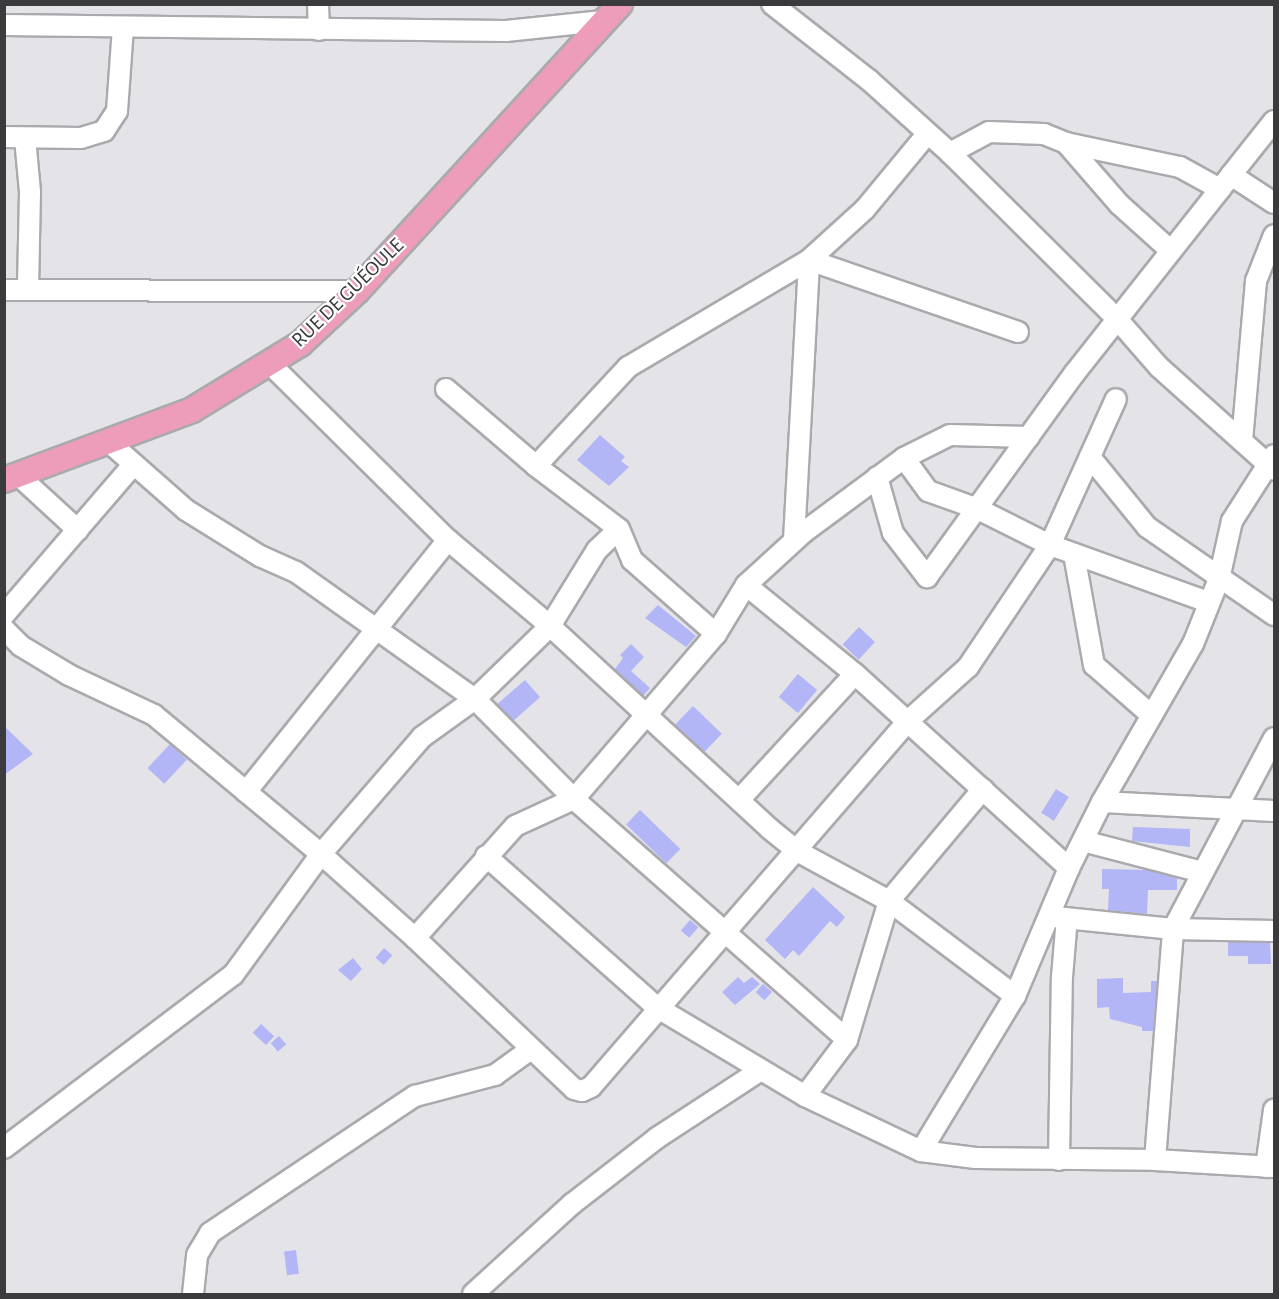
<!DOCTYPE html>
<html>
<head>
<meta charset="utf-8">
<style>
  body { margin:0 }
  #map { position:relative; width:1279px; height:1299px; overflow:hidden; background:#e4e4e8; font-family:"Alegreya Sans",sans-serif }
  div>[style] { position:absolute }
  .building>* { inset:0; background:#b2b5f6; transform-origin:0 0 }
  .roads { filter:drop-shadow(2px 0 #aaaaae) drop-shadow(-2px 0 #aaaaae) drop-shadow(0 2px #aaaaae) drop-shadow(0 -2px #aaaaae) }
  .minor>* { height:20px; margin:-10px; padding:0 10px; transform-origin:10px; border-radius:10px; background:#fff }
  .major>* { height:24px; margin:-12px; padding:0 12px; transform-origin:12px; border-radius:12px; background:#ed9dba }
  span { translate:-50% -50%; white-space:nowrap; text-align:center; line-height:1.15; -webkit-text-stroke:4.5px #fff; paint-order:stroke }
  .street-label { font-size:21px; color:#3b3b3d }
  .frame { position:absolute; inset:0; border:6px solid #3b3b3d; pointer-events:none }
</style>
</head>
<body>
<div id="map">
  <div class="building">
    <i style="clip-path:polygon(600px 435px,625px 457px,621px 461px,629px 467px,609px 486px,577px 460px)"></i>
    <i style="clip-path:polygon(658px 605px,696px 636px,686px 647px,645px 618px)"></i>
    <i style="left:859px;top:627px;width:22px;height:24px;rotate:43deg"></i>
    <i style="clip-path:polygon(631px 644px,644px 657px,631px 671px,650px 688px,643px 696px,615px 669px,623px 658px,620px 655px)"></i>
    <i style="left:798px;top:674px;width:25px;height:30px;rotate:40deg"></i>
    <i style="left:525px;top:680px;width:23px;height:37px;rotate:49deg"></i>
    <i style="left:693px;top:706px;width:40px;height:26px;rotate:44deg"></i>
    <i style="clip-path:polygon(4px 726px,33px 754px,4px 775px)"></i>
    <i style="left:170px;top:744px;width:23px;height:33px;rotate:43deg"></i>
    <i style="left:1056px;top:789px;width:15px;height:28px;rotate:32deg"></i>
    <i style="left:640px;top:810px;width:56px;height:20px;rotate:44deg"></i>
    <i style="clip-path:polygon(1133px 827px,1190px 829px,1190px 847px,1132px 841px)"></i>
    <i style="clip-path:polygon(1102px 869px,1148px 870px,1177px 878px,1177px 890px,1148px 890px,1147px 914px,1108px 910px,1109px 889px,1102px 889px)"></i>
    <i style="clip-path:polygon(813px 887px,845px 917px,837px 927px,830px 921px,799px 956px,793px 950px,785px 959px,765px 940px)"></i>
    <i style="left:690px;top:920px;width:11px;height:14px;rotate:41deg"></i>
    <i style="clip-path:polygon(1228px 942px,1270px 943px,1271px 964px,1248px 964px,1248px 956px,1228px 956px)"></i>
    <i style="left:384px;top:948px;width:11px;height:13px;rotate:41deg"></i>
    <i style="clip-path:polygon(353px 958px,362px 969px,351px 981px,338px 970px)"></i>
    <i style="clip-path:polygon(738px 977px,744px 983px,752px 977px,760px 984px,735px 1005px,722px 992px)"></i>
    <i style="clip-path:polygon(1123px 978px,1123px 993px,1151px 992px,1151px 981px,1157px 981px,1153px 1031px,1142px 1031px,1142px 1027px,1110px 1019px,1109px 1007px,1097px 1008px,1097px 979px)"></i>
    <i style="left:763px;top:984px;width:12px;height:11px;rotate:42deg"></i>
    <i style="left:261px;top:1024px;width:18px;height:12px;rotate:43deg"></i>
    <i style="left:279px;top:1036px;width:11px;height:11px;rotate:49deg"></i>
    <i style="left:296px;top:1250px;width:24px;height:12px;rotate:83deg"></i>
  </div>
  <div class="roads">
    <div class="minor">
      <i style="left:318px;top:4px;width:26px;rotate:88deg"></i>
      <i style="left:772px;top:4px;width:123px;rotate:38.1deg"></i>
      <i style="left:869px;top:80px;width:109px;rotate:42deg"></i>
      <i style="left:950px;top:153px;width:237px;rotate:44.8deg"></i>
      <i style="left:1118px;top:320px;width:62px;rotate:48.9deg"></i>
      <i style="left:1159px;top:367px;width:154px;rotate:41.8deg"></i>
      <i style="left:4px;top:25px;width:502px;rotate:0.68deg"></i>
      <i style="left:506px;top:31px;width:98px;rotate:-5.9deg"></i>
      <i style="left:4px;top:137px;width:77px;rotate:0.7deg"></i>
      <i style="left:81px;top:138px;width:24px;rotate:-17deg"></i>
      <i style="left:104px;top:131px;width:24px;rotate:-57deg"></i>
      <i style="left:117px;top:111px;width:84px;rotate:-85.9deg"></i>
      <i style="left:25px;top:138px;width:54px;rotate:84.7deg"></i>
      <i style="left:30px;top:192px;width:97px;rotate:91.2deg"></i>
      <i style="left:1066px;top:143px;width:81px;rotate:49deg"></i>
      <i style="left:1119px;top:204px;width:70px;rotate:42.1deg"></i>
      <i style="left:950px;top:153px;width:44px;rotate:-28.3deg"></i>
      <i style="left:989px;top:132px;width:55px;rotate:2.1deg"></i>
      <i style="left:1044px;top:134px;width:24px;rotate:22deg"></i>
      <i style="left:1066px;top:143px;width:116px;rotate:11.9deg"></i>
      <i style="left:1180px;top:167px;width:46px;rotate:28.8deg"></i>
      <i style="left:1231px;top:175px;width:69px;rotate:-51.5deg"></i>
      <i style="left:4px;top:290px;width:353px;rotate:0.2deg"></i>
      <i style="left:269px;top:363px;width:252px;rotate:44.7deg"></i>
      <i style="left:448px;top:540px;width:133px;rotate:40.1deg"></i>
      <i style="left:550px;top:626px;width:299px;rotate:42.7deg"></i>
      <i style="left:770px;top:829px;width:35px;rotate:39deg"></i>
      <i style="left:797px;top:851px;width:105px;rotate:28.5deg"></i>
      <i style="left:889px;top:901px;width:158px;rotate:37deg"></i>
      <i style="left:446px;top:389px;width:118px;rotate:40.5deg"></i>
      <i style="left:536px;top:466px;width:104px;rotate:37.2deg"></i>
      <i style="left:619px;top:529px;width:34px;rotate:67deg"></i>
      <i style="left:632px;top:560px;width:112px;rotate:41.4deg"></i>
      <i style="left:1242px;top:441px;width:161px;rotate:-85deg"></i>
      <i style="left:1256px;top:281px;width:49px;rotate:-68.6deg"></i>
      <i style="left:110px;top:443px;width:101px;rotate:41.4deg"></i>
      <i style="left:186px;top:510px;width:87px;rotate:31.9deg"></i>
      <i style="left:260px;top:556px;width:39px;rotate:24deg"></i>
      <i style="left:296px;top:572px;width:219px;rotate:35.4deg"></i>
      <i style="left:475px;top:699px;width:141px;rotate:45.3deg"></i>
      <i style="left:574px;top:799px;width:364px;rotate:41.4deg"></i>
      <i style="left:1090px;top:457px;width:90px;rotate:50.8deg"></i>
      <i style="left:1147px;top:527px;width:155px;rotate:34.7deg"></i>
      <i style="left:904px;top:458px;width:41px;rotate:54deg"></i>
      <i style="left:928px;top:491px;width:53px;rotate:19.8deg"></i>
      <i style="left:978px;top:509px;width:80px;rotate:26.6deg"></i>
      <i style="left:1050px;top:545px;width:168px;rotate:19.8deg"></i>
      <i style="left:536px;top:466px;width:135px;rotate:-47.1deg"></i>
      <i style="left:628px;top:367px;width:210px;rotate:-30.6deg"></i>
      <i style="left:809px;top:260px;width:221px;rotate:19deg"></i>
      <i style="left:19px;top:476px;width:80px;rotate:42.5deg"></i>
      <i style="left:877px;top:477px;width:58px;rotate:74.1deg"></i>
      <i style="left:893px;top:533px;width:56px;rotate:52.3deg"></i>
      <i style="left:927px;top:577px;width:251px;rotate:-54.1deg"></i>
      <i style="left:1074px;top:374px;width:253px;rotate:-51.7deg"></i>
      <i style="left:1231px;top:175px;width:51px;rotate:33.1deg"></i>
      <i style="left:794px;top:540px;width:280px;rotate:-86.9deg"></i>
      <i style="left:809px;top:260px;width:76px;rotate:-42.3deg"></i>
      <i style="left:865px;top:209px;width:97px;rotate:-50.4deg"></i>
      <i style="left:1074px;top:554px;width:113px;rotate:79.8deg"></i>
      <i style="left:1094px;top:665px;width:74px;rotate:41.2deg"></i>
      <i style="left:746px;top:585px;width:141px;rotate:39.2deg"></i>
      <i style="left:855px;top:674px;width:289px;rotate:42.2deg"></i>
      <i style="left:4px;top:615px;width:199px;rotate:-49.3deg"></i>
      <i style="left:4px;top:629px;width:24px;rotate:45deg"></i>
      <i style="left:21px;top:646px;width:56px;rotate:31.1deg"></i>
      <i style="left:69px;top:675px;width:94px;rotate:25.2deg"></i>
      <i style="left:154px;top:715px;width:217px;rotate:39.8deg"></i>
      <i style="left:321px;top:854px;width:126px;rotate:41.8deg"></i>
      <i style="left:415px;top:938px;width:219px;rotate:43.5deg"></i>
      <i style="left:574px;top:1089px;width:8px;rotate:14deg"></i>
      <i style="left:582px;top:1091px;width:10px;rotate:-24deg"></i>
      <i style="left:591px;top:1087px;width:484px;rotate:-49.1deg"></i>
      <i style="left:908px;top:721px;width:81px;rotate:-42deg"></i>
      <i style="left:968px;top:667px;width:147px;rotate:-56.1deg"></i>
      <i style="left:1050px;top:545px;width:160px;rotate:-65.7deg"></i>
      <i style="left:246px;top:792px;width:323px;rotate:-51.3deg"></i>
      <i style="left:739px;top:800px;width:171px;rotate:-47.4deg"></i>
      <i style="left:1102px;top:802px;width:172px;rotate:3deg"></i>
      <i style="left:1083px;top:841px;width:123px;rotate:14.6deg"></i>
      <i style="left:486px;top:856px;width:230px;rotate:41.5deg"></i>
      <i style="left:658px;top:1008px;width:171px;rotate:30.9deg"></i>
      <i style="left:805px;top:1096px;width:128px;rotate:25.4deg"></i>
      <i style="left:921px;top:1151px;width:55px;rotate:7.3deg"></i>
      <i style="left:976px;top:1158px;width:179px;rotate:0.6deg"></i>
      <i style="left:1155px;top:1160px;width:119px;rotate:3.4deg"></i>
      <i style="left:1055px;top:917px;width:119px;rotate:5.8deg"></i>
      <i style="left:1173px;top:929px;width:101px;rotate:1.1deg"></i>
      <i style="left:415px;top:938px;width:150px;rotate:-48.2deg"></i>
      <i style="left:515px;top:826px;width:65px;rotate:-24.6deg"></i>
      <i style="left:574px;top:799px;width:218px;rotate:-49.3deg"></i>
      <i style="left:716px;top:634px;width:57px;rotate:-58.5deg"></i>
      <i style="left:746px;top:585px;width:79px;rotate:-42.4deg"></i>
      <i style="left:804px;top:532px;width:124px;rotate:-36.5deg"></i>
      <i style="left:904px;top:458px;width:51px;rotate:-26.6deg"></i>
      <i style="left:950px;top:435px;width:79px;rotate:1.5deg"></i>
      <i style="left:805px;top:1096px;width:70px;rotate:-53.1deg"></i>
      <i style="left:847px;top:1040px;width:145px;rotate:-73.2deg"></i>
      <i style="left:889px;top:901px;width:146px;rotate:-50deg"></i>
      <i style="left:4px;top:1148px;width:287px;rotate:-37.1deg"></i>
      <i style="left:233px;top:975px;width:150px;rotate:-54deg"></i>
      <i style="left:321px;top:854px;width:155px;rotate:-49.2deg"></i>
      <i style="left:422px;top:737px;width:65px;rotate:-35.6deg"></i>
      <i style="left:475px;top:699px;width:105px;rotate:-44.2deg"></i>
      <i style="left:550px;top:626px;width:89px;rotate:-58.3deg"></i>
      <i style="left:597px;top:550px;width:30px;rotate:-44deg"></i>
      <i style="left:921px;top:1151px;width:181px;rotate:-58.8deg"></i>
      <i style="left:1015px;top:996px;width:139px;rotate:-67.1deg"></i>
      <i style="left:1069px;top:868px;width:74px;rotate:-63.4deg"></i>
      <i style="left:1102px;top:802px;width:182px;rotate:-60.1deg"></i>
      <i style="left:1193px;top:644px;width:70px;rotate:-68.2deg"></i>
      <i style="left:1219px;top:579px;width:59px;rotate:-77.4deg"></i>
      <i style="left:1232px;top:521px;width:78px;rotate:-57.5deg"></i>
      <i style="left:1059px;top:1160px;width:183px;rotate:-89.1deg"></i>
      <i style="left:1062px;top:977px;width:59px;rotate:-85.2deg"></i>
      <i style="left:1155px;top:1160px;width:232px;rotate:-85.5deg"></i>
      <i style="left:1173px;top:929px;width:216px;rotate:-62.1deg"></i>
      <i style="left:1266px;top:1167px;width:58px;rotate:-82deg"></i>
      <i style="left:193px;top:1294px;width:39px;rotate:-84deg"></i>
      <i style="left:197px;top:1255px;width:26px;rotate:-59deg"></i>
      <i style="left:210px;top:1233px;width:247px;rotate:-33.8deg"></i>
      <i style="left:415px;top:1096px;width:83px;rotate:-14.7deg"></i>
      <i style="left:495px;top:1075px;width:44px;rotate:-35.8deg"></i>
      <i style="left:473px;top:1294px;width:134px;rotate:-42.3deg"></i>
      <i style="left:572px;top:1204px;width:108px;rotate:-37.8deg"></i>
      <i style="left:657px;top:1138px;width:124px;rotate:-33.2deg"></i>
    </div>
    <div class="major">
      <i style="left:4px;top:480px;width:201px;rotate:-20.4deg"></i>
      <i style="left:192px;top:410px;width:127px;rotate:-31.4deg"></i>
      <i style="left:300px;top:344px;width:78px;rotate:-42.9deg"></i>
      <i style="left:357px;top:291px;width:389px;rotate:-47.5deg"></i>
    </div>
  </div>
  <div class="street-label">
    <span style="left:348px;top:293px;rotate:-44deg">RUE DE GUÉOULE</span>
  </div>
  <div class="frame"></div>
</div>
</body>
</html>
